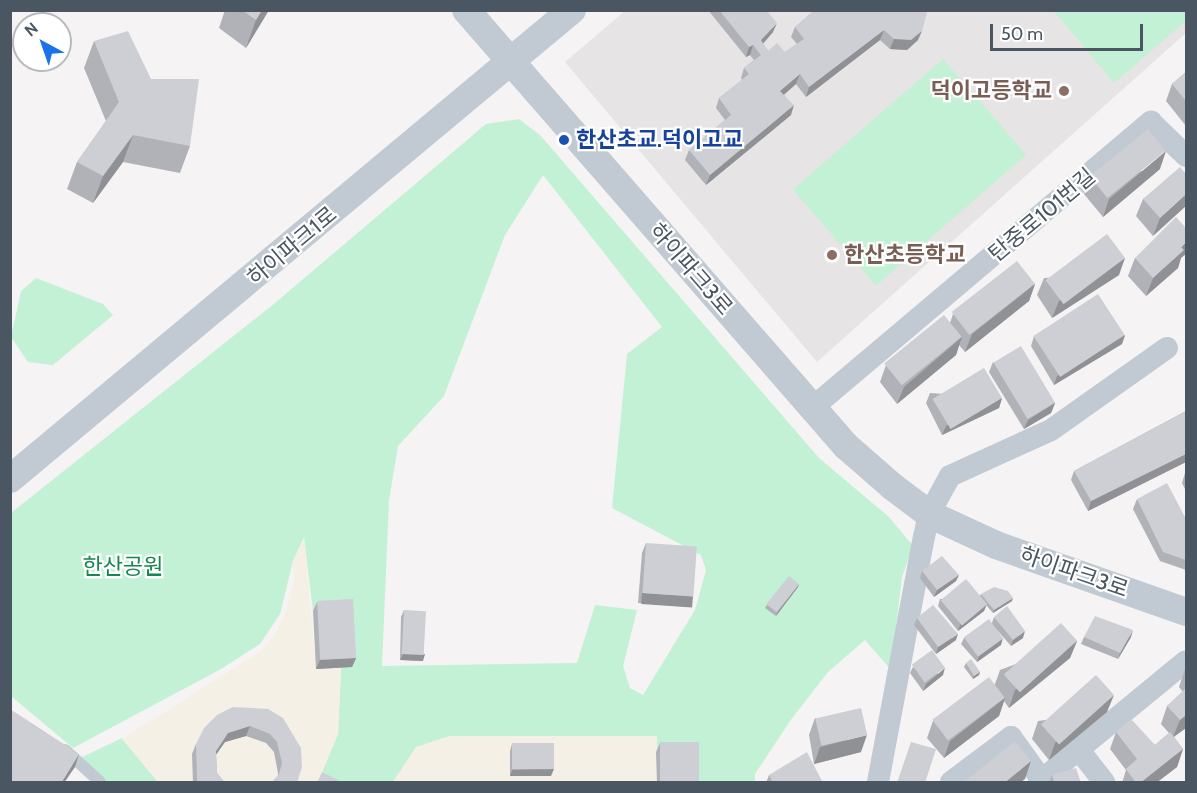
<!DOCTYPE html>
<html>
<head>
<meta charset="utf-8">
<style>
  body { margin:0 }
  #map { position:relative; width:1197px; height:793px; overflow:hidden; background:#f5f3f3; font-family:Cabin,"Noto Sans KR",sans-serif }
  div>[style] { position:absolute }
  .education>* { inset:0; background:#e6e4e5 }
  .green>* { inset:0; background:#c3f1d5; transform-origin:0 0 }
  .sand>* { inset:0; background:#f5f0e5 }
  .service>* { height:12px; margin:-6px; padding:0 6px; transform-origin:6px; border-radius:6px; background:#c1cad2 }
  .minor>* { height:22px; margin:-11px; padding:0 11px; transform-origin:11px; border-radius:11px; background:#c1cad2 }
  .tertiary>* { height:28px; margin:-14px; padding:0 14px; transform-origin:14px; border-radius:14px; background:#c1cad2 }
  .wall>* { inset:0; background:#b0b2b7 }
  .shaded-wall>* { inset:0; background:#909195; transform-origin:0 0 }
  .building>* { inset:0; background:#cdcfd5; transform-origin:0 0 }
  .dots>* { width:16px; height:16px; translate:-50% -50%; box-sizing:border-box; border:3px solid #fff; border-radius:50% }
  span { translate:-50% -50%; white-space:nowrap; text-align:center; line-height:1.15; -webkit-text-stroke:4.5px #fff; paint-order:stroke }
  .education-label { font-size:22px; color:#785e54; font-weight:700 }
  .right { translate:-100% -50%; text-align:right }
  .left { translate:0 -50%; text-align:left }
  .transit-label { font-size:22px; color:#164399; font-weight:700 }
  .street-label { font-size:22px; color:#4a5661 }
  .park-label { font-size:22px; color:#17864f }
  .frame { position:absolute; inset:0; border:12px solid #4a5661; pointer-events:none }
  .north { position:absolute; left:12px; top:12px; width:60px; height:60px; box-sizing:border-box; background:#fff; border:2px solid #b7bbc0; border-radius:50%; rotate:320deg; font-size:16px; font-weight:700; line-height:24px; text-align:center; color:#4a5661 }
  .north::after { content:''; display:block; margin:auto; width:21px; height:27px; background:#1a73e8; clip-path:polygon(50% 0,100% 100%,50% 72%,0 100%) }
  .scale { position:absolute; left:990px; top:24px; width:153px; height:27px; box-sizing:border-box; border:3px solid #4a5661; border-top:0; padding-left:8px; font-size:18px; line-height:21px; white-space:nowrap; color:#4a5661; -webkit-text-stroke:4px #fff; paint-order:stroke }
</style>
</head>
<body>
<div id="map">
  <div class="education">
    <i style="clip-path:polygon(625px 11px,1186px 11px,1186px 33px,817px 362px,565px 62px)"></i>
  </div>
  <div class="green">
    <i style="clip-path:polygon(1054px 11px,1186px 11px,1186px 21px,1114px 83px)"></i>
    <i style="left:943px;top:59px;width:127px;height:199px;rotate:49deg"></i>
    <i style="clip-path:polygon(evenodd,519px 119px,540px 135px,819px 458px,889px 517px,913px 546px,902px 577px,891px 670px,865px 640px,828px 672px,790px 721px,755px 774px,755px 782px,696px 782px,695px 751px,656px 752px,657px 736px,449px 736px,399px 773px,393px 782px,327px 782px,319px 779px,338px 734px,341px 668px,313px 611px,304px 538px,293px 561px,280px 614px,260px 644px,221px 669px,73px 748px,11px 696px,11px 513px,275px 303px,486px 124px,519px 119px,543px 175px,662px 327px,627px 354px,612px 508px,701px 555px,706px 570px,695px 610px,643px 695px,630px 688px,623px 666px,637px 610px,595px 605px,577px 663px,382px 666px,389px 500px,398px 446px,444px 396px,505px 235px,543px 175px)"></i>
    <i style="clip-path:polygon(36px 278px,103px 304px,113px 315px,53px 365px,28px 362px,11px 337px,21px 291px)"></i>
    <i style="clip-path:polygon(122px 738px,158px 782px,100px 782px,78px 759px)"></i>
  </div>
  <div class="sand">
    <i style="clip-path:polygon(304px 537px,316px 669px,341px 668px,338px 734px,318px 782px,158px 782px,122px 739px,261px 651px,275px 635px,285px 614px,294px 582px,293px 561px)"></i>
    <i style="clip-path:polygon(449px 736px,657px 736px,657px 782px,393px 782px,416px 747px)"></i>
  </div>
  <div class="service">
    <i style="left:65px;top:750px;width:47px;rotate:42.4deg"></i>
  </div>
  <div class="minor">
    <i style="left:812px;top:408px;width:444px;rotate:-40.2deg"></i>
    <i style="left:1151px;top:122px;width:49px;rotate:44.2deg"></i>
    <i style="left:1079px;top:750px;width:41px;rotate:52deg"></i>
    <i style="left:878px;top:782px;width:249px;rotate:-79.4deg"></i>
    <i style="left:924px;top:537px;width:24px;rotate:-78deg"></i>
    <i style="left:929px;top:514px;width:43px;rotate:-61.1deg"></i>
    <i style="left:950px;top:476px;width:111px;rotate:-24.5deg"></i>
    <i style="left:1051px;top:430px;width:142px;rotate:-35.3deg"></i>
    <i style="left:951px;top:782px;width:75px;rotate:-36.9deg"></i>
    <i style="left:1011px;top:737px;width:53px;rotate:54.2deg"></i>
    <i style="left:1039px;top:782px;width:190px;rotate:-39.5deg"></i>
  </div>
  <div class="tertiary">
    <i style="left:466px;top:10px;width:578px;rotate:48.93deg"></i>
    <i style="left:846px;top:446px;width:62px;rotate:41.1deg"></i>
    <i style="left:893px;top:487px;width:45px;rotate:36.9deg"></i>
    <i style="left:929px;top:514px;width:74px;rotate:24.8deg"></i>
    <i style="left:996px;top:545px;width:201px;rotate:19.4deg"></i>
    <i style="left:10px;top:479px;width:732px;rotate:-39.85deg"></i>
  </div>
  <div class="wall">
    <i style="clip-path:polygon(225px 10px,269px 10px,246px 48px,219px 28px)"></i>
    <i style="clip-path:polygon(708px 10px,766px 10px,773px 32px,763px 44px,768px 51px,785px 52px,797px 44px,791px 37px,795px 27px,815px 10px,918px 40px,907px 50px,890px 49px,880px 40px,806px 97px,796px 84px,784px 94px,791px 115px,706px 185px,685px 160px,689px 150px,725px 120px,716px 108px,719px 98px,742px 80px,741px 78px,744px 68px,754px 60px,750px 55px,746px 57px)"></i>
    <i style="clip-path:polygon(94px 41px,151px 79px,190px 146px,180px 173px,123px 162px,93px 203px,67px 189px,77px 162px,106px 121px,84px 68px)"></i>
    <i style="clip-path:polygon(1186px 72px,1186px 126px,1166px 101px,1172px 84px)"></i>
    <i style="clip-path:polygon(1160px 169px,1103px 217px,1084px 194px,1090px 177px)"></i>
    <i style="clip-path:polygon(1185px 173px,1153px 236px,1136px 216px,1143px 199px)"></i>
    <i style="clip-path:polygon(1135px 258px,1181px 258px,1178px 268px,1146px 296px,1128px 276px)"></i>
    <i style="clip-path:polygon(1119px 275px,1052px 318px,1037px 295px,1044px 278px)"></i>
    <i style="clip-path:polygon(1035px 284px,1029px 301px,965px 352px,959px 345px,956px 355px,897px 404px,880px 382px,886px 365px,950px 323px,953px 314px)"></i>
    <i style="clip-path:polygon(1125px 335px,1122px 344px,1054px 385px,1031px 346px,1034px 336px)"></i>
    <i style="clip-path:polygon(993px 362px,1055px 403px,1051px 413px,1024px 429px,989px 372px)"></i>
    <i style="clip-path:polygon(930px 393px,1002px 398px,999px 408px,942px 435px,926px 403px)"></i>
    <i style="clip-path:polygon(1186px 411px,1186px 462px,1088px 511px,1071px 480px,1074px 471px)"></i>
    <i style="clip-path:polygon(1185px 473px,1186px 473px,1186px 491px,1182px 483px)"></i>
    <i style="clip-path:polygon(1137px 499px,1186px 519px,1186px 570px,1160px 561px,1133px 509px)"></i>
    <i style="clip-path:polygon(646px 543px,693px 597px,689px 607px,638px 603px,642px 553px)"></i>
    <i style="clip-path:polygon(922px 571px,959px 575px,956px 581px,934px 597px,920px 578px)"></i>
    <i style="clip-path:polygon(799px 584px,798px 587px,776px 616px,765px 608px,767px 605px)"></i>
    <i style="clip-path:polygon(981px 594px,1012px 601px,993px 613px,986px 605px,984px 611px,958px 631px,938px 606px,940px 599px,980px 596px)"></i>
    <i style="clip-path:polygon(317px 602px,356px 658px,352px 667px,316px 669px,313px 611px)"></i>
    <i style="clip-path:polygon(404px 610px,423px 661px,400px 660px,401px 617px)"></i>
    <i style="clip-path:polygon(994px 617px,1023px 638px,1011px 646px,997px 630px,1001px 645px,977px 662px,961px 644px,964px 638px,992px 623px)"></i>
    <i style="clip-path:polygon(917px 618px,956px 640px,936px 654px,914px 625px)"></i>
    <i style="clip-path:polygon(1084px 637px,1131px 637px,1118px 659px,1081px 644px)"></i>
    <i style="clip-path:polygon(1077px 641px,1070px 658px,1009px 708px,1004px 701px,999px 716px,944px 758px,927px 738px,933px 721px,995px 684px,1000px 670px)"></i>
    <i style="clip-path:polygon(966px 663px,980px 672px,979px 675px,973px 679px,964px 667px)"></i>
    <i style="clip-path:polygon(913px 667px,943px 675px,923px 691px,910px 673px)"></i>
    <i style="clip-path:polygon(1186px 668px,1186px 728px,1174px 737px,1183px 749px,1177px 767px,1156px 783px,1122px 783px,1126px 770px,1110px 749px,1116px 732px,1155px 745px,1169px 733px,1161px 724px,1167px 706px,1183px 692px,1179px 687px,1185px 669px)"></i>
    <i style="clip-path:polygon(268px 709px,297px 783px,278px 776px,278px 773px,274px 752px,266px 743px,246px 736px,225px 742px,216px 755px,217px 773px,225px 783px,193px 783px,192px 754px,196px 744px)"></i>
    <i style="clip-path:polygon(1107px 712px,1049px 760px,1032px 739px,1038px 721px)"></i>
    <i style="clip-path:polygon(815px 718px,861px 752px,814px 764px,809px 735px)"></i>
    <i style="clip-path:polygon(660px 743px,699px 783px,657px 783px,656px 752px)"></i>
    <i style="clip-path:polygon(512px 744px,551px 776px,510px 776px,510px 751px)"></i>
    <i style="clip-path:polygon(769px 775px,823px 783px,766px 783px)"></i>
    <i style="clip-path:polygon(1052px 775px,1081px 783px,1049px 783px)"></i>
  </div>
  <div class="shaded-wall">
    <i style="clip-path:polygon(262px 10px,269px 10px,246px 48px,256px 20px)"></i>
    <i style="clip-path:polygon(777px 23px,773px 32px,757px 50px,761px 40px)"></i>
    <i style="clip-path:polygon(884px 30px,880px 40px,806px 97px,809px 87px)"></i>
    <i style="clip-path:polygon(922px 31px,918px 40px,907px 50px,890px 49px,894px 39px)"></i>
    <i style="clip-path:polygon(753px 45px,750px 55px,746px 57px,749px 47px)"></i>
    <i style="clip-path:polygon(800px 74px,796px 84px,777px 101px,780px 91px)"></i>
    <i style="clip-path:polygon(794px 105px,791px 115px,706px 185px,710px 175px)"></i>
    <i style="clip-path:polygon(133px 135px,123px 162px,93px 203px,103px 176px)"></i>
    <i style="clip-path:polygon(1166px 151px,1160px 169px,1103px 217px,1109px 199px)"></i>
    <i style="clip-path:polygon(1186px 194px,1186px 206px,1153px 236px,1160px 218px)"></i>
    <i style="clip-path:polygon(1186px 242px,1186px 254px,1181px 258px,1178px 268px,1146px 296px,1153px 278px)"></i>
    <i style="clip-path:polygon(1125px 258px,1119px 275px,1052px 318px,1059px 301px)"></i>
    <i style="clip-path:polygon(1035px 284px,1029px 301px,965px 352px,972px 334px)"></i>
    <i style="clip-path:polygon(1125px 335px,1122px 344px,1054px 385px,1057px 376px)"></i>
    <i style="clip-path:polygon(962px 337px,956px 355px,897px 404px,904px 387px)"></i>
    <i style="clip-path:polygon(1002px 398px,999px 408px,942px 435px,946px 426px)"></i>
    <i style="clip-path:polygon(1055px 403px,1051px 413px,1024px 429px,1028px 420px)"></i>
    <i style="clip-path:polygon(1186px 454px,1186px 462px,1088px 511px,1091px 501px)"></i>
    <i style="clip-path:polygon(959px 575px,956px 581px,934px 597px,937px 590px)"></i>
    <i style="clip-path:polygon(799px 584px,798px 587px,776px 616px,777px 613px)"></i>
    <i style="left:642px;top:593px;width:51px;height:11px;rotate:4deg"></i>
    <i style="clip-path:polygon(1013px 598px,1012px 601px,993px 613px,994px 610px)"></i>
    <i style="clip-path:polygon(987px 604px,984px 611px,958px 631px,960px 625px)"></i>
    <i style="clip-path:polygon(1133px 630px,1131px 637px,1118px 659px,1120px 653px)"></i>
    <i style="clip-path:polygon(1025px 631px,1023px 638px,1011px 646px,1013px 640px)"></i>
    <i style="clip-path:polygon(958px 634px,956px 640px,936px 654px,938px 647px)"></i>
    <i style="clip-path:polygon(1003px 638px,1001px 645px,977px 662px,979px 655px)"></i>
    <i style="clip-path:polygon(1077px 641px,1070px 658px,1009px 708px,1015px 690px)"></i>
    <i style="clip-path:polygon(403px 654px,425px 654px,423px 661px,400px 660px)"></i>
    <i style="clip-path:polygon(356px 658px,352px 667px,316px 669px,320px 660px)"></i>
    <i style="clip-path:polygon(945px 668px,943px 675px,923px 691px,926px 684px)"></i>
    <i style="clip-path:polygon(980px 672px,979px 675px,973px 679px,974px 676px)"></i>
    <i style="clip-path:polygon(1114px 695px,1107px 712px,1049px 760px,1055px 743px)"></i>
    <i style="clip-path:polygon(1005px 698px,999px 716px,944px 758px,950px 741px)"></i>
    <i style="clip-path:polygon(1186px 715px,1186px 728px,1173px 737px,1180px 720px)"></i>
    <i style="clip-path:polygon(250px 726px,246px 736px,225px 742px,212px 760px,216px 751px,228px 733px)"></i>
    <i style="clip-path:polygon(867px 735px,861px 752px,814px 764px,820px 747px)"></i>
    <i style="clip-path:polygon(1183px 749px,1177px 767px,1156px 783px,1140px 783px)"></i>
    <i style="clip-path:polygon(79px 754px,75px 767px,64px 783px,61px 783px)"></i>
    <i style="clip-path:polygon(1031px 761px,1025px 779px,1020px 783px,1004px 783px)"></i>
    <i style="clip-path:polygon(554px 769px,551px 776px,510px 776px,512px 770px)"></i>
  </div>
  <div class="building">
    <i style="clip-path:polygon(242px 10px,262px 10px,256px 20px)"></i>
    <i style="clip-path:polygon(719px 10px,766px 10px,777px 23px,761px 40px,768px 51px,777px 43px,785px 52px,804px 39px,795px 27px,815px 10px,925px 10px,927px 13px,922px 31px,911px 40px,894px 39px,884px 30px,809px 87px,800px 74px,780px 91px,794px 105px,710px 175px,689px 150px,731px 115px,719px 98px,749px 74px,744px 68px,761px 55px,753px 45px,749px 47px)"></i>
    <i style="clip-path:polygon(128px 31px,151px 79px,199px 79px,190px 146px,133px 135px,103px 176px,77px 162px,119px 102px,94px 41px)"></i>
    <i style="clip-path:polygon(1186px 72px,1186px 101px,1172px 84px)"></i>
    <i style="left:1148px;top:129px;width:28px;height:75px;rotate:51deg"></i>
    <i style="clip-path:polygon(1180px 167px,1185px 173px,1186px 172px,1186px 194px,1160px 218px,1143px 199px)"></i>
    <i style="clip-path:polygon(1176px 217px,1186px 228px,1186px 242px,1181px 247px,1184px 250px,1153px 278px,1135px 258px)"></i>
    <i style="left:1107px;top:234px;width:30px;height:77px;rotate:53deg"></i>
    <i style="left:1017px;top:261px;width:29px;height:83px;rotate:52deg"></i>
    <i style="left:1098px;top:294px;width:49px;height:77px;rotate:57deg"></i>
    <i style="left:944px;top:315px;width:28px;height:77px;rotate:51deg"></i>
    <i style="left:1021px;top:346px;width:66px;height:32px;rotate:59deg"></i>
    <i style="left:984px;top:368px;width:35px;height:60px;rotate:59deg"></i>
    <i style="clip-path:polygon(1186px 411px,1186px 454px,1091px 501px,1074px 471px)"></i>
    <i style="clip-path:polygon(1167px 483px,1186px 519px,1186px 560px,1163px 552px,1137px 499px)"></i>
    <i style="left:646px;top:543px;width:51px;height:50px;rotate:4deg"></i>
    <i style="clip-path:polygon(942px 556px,959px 575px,937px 590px,922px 571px)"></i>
    <i style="left:789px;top:576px;width:13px;height:36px;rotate:39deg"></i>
    <i style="left:966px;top:579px;width:33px;height:33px;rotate:50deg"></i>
    <i style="clip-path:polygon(994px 587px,1008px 591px,1013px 598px,994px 610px,981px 594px)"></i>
    <i style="left:353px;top:599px;width:59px;height:36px;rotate:87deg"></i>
    <i style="clip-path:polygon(933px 605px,958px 634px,938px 647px,917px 618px)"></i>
    <i style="clip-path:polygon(1007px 606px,1025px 631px,1013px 640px,994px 617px)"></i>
    <i style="left:404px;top:610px;width:22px;height:44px;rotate:3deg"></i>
    <i style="clip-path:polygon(1095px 616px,1133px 630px,1120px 653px,1084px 637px)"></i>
    <i style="left:989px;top:619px;width:24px;height:31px;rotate:54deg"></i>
    <i style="left:1061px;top:623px;width:24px;height:77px;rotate:48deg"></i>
    <i style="left:932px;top:650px;width:22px;height:25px;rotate:54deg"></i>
    <i style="clip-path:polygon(971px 659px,980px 672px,974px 676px,966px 663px)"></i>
    <i style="left:1096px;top:675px;width:27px;height:74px;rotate:48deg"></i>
    <i style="left:989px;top:677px;width:26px;height:71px;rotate:53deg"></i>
    <i style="clip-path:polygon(1186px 688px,1186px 715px,1180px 720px,1167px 706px)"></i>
    <i style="clip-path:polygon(233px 707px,268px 709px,283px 718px,301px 748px,302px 767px,297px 783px,271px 783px,279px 774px,282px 763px,277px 742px,270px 734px,250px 726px,228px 733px,216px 751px,217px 773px,225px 783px,199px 783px,197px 780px,196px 744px,204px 728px,217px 715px)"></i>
    <i style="left:861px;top:708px;width:28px;height:47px;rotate:77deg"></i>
    <i style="clip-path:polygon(10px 709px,79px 754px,61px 783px,10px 783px)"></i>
    <i style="clip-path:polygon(1132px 720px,1155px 745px,1170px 732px,1183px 749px,1140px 783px,1136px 783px,1126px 769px,1137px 759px,1116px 732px)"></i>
    <i style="clip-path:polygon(1015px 741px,1031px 761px,1004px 783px,963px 783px)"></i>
    <i style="left:699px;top:742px;width:41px;height:39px;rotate:90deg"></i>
    <i style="clip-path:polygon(911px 742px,936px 749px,925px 783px,897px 783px)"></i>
    <i style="left:554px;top:743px;width:26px;height:42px;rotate:90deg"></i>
    <i style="clip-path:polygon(807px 752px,823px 783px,773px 783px,769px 775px)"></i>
    <i style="clip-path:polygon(1076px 768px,1081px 783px,1054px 783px,1052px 775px)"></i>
    <i style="clip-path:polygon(322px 772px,344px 783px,317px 783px)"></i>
  </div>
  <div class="dots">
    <i style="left:1064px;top:91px;background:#8d6e63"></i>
    <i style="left:564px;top:140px;background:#1a4fb4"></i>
    <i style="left:832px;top:255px;background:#8d6e63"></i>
  </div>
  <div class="education-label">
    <span class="right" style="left:1052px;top:91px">덕이고등학교</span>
    <span class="left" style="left:844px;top:255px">한산초등학교</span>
  </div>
  <div class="transit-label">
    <span class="left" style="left:576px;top:140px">한산초교.덕이고교</span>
  </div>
  <div class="street-label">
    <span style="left:1042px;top:215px;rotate:-40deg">탄중로101번길</span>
    <span style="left:292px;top:246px;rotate:-40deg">하이파크1로</span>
    <span style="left:691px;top:269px;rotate:49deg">하이파크3로</span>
    <span style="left:1074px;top:572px;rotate:19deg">하이파크3로</span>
  </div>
  <div class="park-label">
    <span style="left:123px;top:567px">한산공원</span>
  </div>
  <div class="frame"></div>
  <div class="north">N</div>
  <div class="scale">50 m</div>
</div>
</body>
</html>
